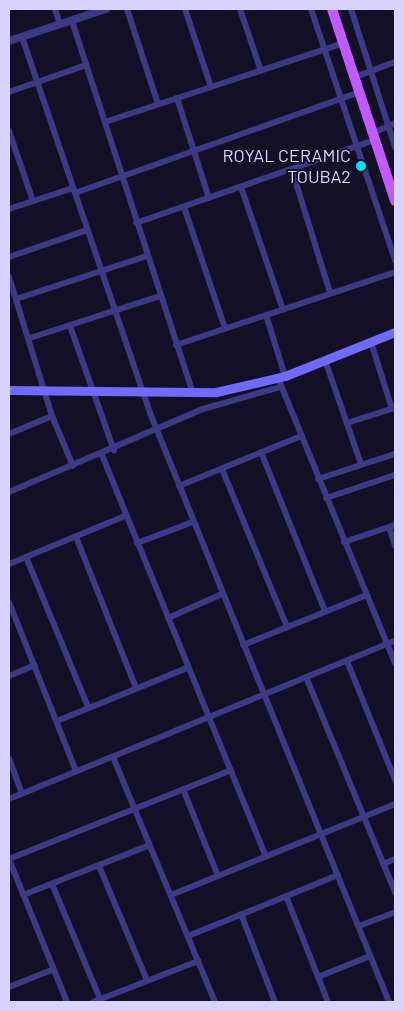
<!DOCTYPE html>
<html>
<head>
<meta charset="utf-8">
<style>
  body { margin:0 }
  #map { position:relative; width:404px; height:1011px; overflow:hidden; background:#130f26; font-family:Barlow,sans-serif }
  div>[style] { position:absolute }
  .minor>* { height:6px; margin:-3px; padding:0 3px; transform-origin:3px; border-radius:3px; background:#3d3a85 }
  .tertiary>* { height:8px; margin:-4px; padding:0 4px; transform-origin:4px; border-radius:4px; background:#3d3a85 }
  .secondary>* { height:9px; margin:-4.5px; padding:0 4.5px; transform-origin:4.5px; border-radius:4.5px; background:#6f6bff }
  .primary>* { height:10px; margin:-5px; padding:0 5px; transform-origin:5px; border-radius:5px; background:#c25bff }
  .dots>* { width:14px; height:14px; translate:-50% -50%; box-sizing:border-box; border:2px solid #130f26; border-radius:50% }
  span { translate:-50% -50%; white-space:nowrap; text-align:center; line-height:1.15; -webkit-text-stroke:4px #130f26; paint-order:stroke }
  .poi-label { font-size:18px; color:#d9d4ff }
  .right { translate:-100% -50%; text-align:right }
  .frame { position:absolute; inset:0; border:10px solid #d9d4ff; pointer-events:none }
</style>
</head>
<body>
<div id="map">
  <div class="minor">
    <i style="left:55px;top:9px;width:16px;rotate:72deg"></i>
    <i style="left:127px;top:9px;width:100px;rotate:71.9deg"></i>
    <i style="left:185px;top:9px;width:82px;rotate:71.6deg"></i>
    <i style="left:240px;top:9px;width:65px;rotate:71.3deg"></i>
    <i style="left:311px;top:9px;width:265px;rotate:71.5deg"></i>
    <i style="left:351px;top:9px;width:145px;rotate:72.3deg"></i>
    <i style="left:72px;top:21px;width:392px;rotate:72deg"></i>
    <i style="left:22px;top:37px;width:397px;rotate:71.2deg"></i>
    <i style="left:150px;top:413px;width:636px;rotate:67.91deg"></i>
    <i style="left:355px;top:77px;width:43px;rotate:-20.6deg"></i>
    <i style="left:9px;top:92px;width:82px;rotate:-19.3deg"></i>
    <i style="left:177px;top:98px;width:105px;rotate:72.3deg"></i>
    <i style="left:105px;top:122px;width:252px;rotate:-18.3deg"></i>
    <i style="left:9px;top:131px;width:74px;rotate:71.1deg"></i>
    <i style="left:373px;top:133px;width:24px;rotate:-24deg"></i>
    <i style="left:292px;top:170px;width:129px;rotate:72.8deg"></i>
    <i style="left:241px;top:187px;width:130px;rotate:71.1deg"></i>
    <i style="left:75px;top:193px;width:302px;rotate:-19.5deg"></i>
    <i style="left:184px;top:207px;width:128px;rotate:71.3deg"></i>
    <i style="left:9px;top:209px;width:67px;rotate:-18.2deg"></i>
    <i style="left:136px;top:223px;width:253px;rotate:-19.2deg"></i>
    <i style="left:9px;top:257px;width:83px;rotate:-19.1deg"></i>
    <i style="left:9px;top:277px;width:145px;rotate:72.8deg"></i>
    <i style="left:52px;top:416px;width:54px;rotate:67.2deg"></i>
    <i style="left:16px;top:299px;width:138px;rotate:-18.2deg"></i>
    <i style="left:266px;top:315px;width:64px;rotate:72.7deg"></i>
    <i style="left:70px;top:326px;width:132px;rotate:70.5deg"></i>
    <i style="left:30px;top:338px;width:137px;rotate:-17.9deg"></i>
    <i style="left:371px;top:342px;width:70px;rotate:72.6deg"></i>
    <i style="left:176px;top:345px;width:231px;rotate:-18.4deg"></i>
    <i style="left:325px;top:360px;width:110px;rotate:70.9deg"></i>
    <i style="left:278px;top:378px;width:308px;rotate:67.7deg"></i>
    <i style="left:347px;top:423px;width:49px;rotate:-17.7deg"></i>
    <i style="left:9px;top:434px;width:47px;rotate:-22.7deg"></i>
    <i style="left:261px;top:452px;width:171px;rotate:68.1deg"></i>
    <i style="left:102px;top:455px;width:434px;rotate:67.8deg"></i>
    <i style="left:222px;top:469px;width:171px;rotate:67.6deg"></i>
    <i style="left:318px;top:479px;width:81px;rotate:-18deg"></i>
    <i style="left:179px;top:486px;width:132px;rotate:-22.3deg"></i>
    <i style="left:9px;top:492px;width:211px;rotate:-23.2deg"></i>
    <i style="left:203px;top:409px;width:80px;rotate:-15.9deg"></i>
    <i style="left:326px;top:498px;width:73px;rotate:-18.4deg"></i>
    <i style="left:389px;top:527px;width:20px;rotate:72deg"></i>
    <i style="left:76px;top:537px;width:162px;rotate:68.3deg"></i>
    <i style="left:344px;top:542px;width:54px;rotate:-18.4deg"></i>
    <i style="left:137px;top:543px;width:60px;rotate:-20.6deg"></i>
    <i style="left:26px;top:557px;width:162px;rotate:67.5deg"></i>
    <i style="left:9px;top:564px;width:126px;rotate:-22.5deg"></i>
    <i style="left:9px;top:602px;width:182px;rotate:68.4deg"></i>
    <i style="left:168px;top:618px;width:59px;rotate:-24deg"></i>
    <i style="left:243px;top:645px;width:134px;rotate:-22deg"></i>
    <i style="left:347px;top:661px;width:128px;rotate:68deg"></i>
    <i style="left:9px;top:676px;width:28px;rotate:-23deg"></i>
    <i style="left:306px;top:677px;width:233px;rotate:67.5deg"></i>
    <i style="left:57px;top:721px;width:140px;rotate:-22.2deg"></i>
    <i style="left:113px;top:757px;width:265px;rotate:67.4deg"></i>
    <i style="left:9px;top:758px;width:38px;rotate:70deg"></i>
    <i style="left:183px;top:789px;width:94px;rotate:68.1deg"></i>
    <i style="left:9px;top:799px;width:417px;rotate:-22.3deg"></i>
    <i style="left:383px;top:864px;width:13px;rotate:-23deg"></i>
    <i style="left:99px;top:866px;width:124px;rotate:67.2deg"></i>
    <i style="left:52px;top:884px;width:125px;rotate:67.3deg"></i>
    <i style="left:23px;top:895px;width:136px;rotate:-21.5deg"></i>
    <i style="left:171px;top:895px;width:242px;rotate:-22.1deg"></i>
    <i style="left:286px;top:896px;width:114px;rotate:68.4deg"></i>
    <i style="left:241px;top:914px;width:94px;rotate:68.9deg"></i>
    <i style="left:359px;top:926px;width:39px;rotate:-21deg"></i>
    <i style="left:188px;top:936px;width:162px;rotate:-22.1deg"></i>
    <i style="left:318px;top:977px;width:56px;rotate:-22deg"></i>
    <i style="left:9px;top:987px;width:48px;rotate:-21.8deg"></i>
    <i style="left:67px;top:1002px;width:154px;rotate:-112.1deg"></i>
    <i style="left:9px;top:859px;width:239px;rotate:-21.8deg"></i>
    <i style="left:93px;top:1002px;width:113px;rotate:-21.3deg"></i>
  </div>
  <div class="tertiary">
    <i style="left:9px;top:41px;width:102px;rotate:-18.3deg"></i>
  </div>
  <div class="secondary">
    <i style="left:9px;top:390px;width:207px;rotate:0.6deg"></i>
    <i style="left:216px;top:392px;width:71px;rotate:-13.1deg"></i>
    <i style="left:285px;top:376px;width:118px;rotate:-21.8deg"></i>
  </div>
  <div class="primary">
    <i style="left:332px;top:9px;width:202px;rotate:71.8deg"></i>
  </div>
  <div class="dots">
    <i style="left:361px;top:166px;background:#00e5ff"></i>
  </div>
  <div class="poi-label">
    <span class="right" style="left:351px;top:166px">ROYAL CERAMIC<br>TOUBA2</span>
  </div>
  <div class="frame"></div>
</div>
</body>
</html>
